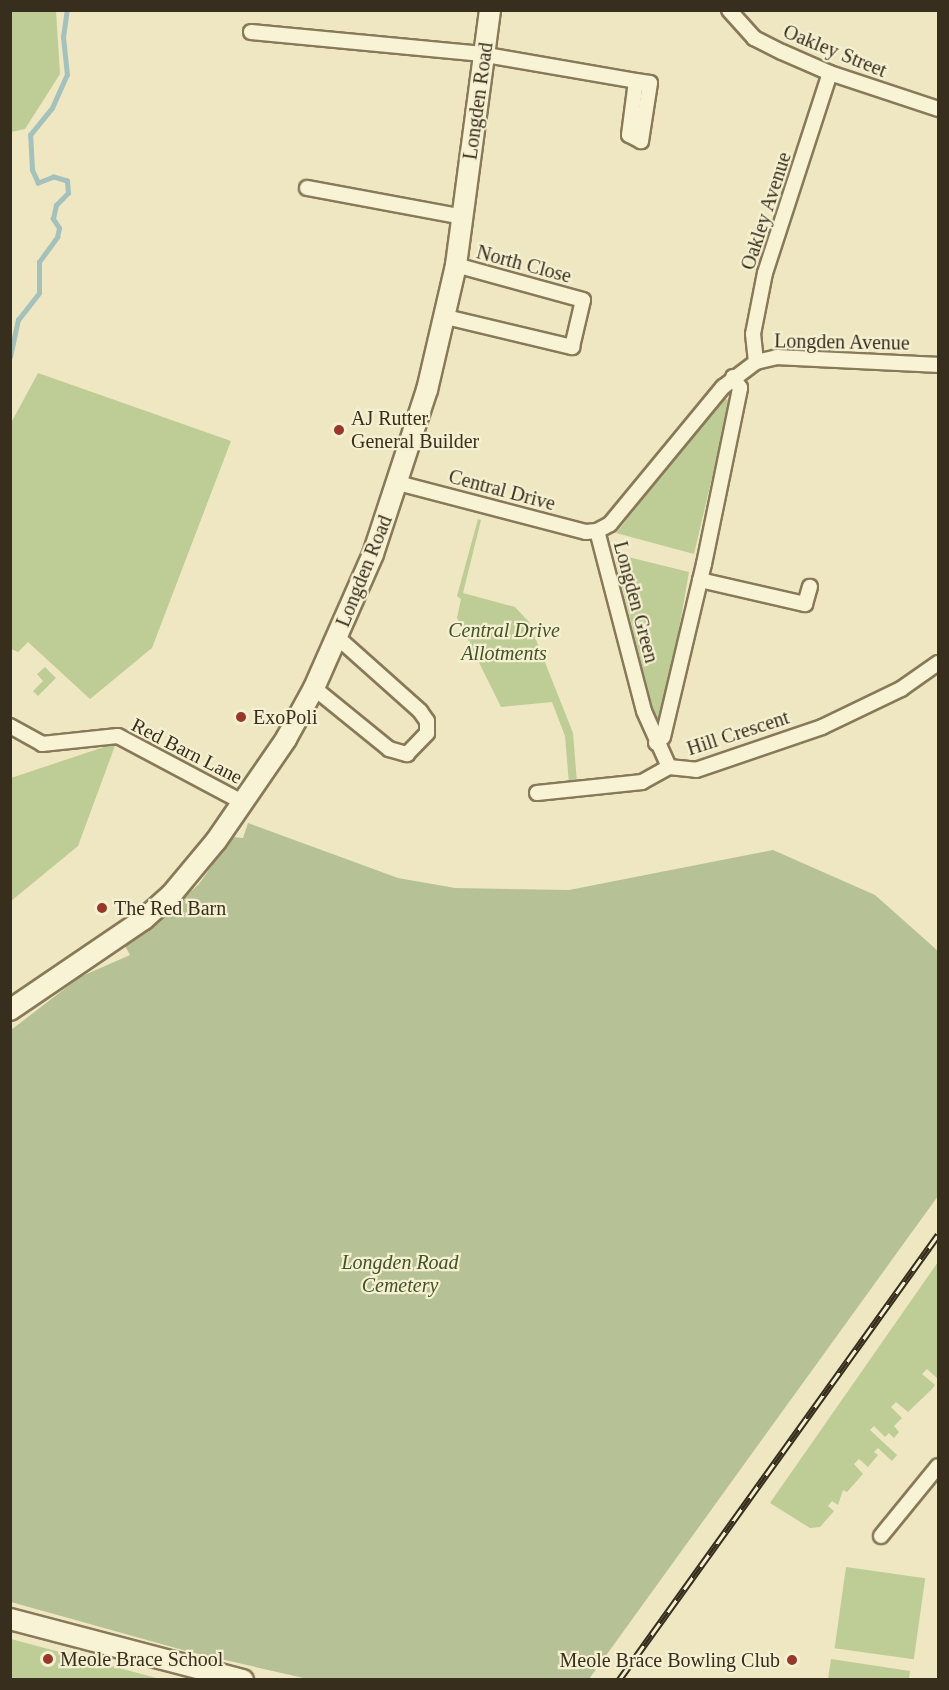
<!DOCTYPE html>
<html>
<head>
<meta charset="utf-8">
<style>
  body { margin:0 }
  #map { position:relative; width:949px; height:1690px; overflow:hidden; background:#eee7c2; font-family:Georgia,serif }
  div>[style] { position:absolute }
  .green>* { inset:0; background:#becc96; transform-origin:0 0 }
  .cemetery>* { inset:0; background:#b6c195 }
  .stream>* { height:4.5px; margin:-2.25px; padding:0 2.25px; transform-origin:2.25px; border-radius:2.25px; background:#a4c1bc }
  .roads { filter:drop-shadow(2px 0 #887959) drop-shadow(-2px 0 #887959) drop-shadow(0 2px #887959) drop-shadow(0 -2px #887959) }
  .street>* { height:14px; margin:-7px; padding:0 7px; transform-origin:7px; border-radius:7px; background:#f9f3d5 }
  .secondary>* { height:20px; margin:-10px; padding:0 10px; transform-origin:10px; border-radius:10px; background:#f9f3d5 }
  .rail>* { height:7px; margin-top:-3.5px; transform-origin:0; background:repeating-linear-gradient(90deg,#f6f0d2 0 14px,#382e1d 0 28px); box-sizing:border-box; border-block:2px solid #382e1d }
  .dots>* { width:16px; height:16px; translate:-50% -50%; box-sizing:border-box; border:3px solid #f6f0d2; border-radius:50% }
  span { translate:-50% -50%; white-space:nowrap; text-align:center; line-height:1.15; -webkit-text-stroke:4.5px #f6f0d2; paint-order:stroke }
  .street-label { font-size:20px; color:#382e1d }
  .poi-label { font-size:20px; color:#382e1d }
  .left { translate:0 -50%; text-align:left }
  .right { translate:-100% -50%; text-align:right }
  .park-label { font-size:20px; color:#415424; font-style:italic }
  .frame { position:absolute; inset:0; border:12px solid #382e1d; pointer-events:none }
</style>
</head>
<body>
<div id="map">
  <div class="green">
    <i style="clip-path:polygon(11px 10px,56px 11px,60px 74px,25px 129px,11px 132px)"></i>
    <i style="clip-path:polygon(38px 373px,231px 441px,152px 648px,90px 699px,28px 642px,18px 652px,11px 649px,11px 423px)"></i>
    <i style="clip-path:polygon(724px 398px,730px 401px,694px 554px,616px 533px)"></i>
    <i style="clip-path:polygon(478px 519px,481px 520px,463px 593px,515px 607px,529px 622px,573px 733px,577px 783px,569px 784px,565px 736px,552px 702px,501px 707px,457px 618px,461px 599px,457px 596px)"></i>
    <i style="clip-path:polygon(624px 556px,689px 572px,662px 726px,656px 722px,616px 562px)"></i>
    <i style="clip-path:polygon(45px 667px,56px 678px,38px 696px,33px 691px,43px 681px,37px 674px)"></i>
    <i style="clip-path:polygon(116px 743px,78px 846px,11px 901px,11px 778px)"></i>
    <i style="clip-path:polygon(938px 1262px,938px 1379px,927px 1369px,922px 1374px,935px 1385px,931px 1390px,908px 1412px,896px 1402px,891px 1407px,902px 1418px,894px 1426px,899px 1432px,894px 1438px,889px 1433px,885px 1437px,874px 1426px,870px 1430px,897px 1455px,892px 1461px,878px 1448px,874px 1452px,878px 1455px,868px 1467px,859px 1459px,854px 1464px,863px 1474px,847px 1492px,843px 1490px,838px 1505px,832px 1501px,828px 1506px,834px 1511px,820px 1527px,810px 1528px,770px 1503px)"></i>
    <i style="left:846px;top:1567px;width:80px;height:82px;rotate:8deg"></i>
    <i style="clip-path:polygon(11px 1639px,160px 1679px,11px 1679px)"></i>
    <i style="clip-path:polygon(831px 1659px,910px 1671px,909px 1679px,828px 1679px)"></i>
  </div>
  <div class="cemetery">
    <i style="clip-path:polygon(248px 823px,398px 878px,455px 888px,569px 890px,773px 850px,875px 895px,938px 951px,938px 1196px,589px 1679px,308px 1679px,190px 1652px,11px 1602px,11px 1030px,80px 977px,130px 955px,125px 946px,146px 933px,199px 884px,232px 837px,243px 838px)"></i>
  </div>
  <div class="stream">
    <i style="left:10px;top:357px;width:38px;rotate:-78deg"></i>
    <i style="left:18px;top:320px;width:34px;rotate:-52deg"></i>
    <i style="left:39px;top:293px;width:31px;rotate:-90deg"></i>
    <i style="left:39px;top:262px;width:31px;rotate:-54deg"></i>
    <i style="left:57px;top:237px;width:9px;rotate:-77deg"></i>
    <i style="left:59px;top:228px;width:11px;rotate:-124deg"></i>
    <i style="left:53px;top:219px;width:14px;rotate:-78deg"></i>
    <i style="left:56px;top:205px;width:17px;rotate:-45deg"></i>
    <i style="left:68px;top:193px;width:12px;rotate:-95deg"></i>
    <i style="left:67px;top:181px;width:14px;rotate:-163deg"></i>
    <i style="left:54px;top:177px;width:17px;rotate:159deg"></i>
    <i style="left:38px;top:183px;width:14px;rotate:-115deg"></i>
    <i style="left:32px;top:170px;width:35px;rotate:-93deg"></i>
    <i style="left:30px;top:135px;width:35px;rotate:-51deg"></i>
    <i style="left:52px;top:108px;width:36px;rotate:-66deg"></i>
    <i style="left:67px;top:75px;width:38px;rotate:-96deg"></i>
    <i style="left:63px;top:37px;width:27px;rotate:-82deg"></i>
  </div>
  <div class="roads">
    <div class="street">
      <i style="left:729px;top:10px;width:38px;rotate:48deg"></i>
      <i style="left:754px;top:38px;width:31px;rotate:27deg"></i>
      <i style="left:782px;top:52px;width:52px;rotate:23.6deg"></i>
      <i style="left:830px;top:73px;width:114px;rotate:18.4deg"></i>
      <i style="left:251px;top:32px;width:233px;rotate:5.4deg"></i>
      <i style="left:483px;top:54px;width:9px;rotate:13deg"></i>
      <i style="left:492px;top:56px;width:146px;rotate:9.8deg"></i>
      <i style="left:636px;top:81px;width:14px;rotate:8deg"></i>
      <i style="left:650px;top:83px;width:59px;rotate:98.8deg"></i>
      <i style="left:641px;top:141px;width:13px;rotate:-153deg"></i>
      <i style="left:629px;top:135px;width:54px;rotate:-82.6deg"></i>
      <i style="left:307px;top:188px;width:159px;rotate:10.5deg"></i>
      <i style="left:446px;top:317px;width:130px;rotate:13.4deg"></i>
      <i style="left:572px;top:347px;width:48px;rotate:-76.8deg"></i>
      <i style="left:583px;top:300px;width:132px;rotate:-164.6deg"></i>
      <i style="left:756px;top:362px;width:28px;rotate:-96deg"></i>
      <i style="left:753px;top:334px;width:62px;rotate:-78.9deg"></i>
      <i style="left:765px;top:273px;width:210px;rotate:-72deg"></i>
      <i style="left:398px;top:483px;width:194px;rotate:14.6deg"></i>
      <i style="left:586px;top:532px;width:11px;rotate:-5deg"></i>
      <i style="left:700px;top:580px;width:108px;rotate:12.9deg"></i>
      <i style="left:805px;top:604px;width:18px;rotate:-74deg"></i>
      <i style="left:314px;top:688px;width:97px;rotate:39.1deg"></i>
      <i style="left:389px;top:749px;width:19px;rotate:16deg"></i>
      <i style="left:407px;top:754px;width:29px;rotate:-46deg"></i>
      <i style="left:427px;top:733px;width:12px;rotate:-90deg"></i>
      <i style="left:427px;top:721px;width:12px;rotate:-125deg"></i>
      <i style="left:420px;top:711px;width:110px;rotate:-138.3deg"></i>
      <i style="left:10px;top:726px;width:37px;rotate:29deg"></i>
      <i style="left:42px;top:744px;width:76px;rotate:-6deg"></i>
      <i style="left:118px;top:736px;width:140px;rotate:28deg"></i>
      <i style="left:656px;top:743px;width:9px;rotate:-41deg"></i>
      <i style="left:663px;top:737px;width:178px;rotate:-76.7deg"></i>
      <i style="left:704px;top:564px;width:180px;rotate:-78.4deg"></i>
      <i style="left:740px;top:388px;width:13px;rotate:-122deg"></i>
      <i style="left:669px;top:767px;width:61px;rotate:-114.1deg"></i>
      <i style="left:644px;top:711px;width:186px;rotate:-104.6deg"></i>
      <i style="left:597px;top:531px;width:15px;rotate:-28deg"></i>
      <i style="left:610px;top:524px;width:178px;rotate:-50.5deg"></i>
      <i style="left:723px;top:387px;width:41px;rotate:-37.1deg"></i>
      <i style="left:756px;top:362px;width:22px;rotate:-13deg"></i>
      <i style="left:777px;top:357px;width:161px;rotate:2.8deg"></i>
      <i style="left:537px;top:793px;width:106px;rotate:-6deg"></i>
      <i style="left:642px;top:782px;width:31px;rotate:-29deg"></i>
      <i style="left:669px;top:767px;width:27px;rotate:6deg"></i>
      <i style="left:696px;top:770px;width:133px;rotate:-18.8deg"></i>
      <i style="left:822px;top:727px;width:88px;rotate:-25.7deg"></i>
      <i style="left:901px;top:689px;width:45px;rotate:-35.1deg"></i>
      <i style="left:881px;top:1536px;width:90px;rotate:-50.8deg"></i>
    </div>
    <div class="secondary">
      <i style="left:10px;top:1010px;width:162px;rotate:-34.2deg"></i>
      <i style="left:144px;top:919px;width:36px;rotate:-42deg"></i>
      <i style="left:171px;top:895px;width:70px;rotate:-50.2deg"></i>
      <i style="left:216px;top:841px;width:124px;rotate:-55.5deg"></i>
      <i style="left:286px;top:739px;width:58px;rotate:-61.2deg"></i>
      <i style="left:314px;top:688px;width:146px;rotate:-66.2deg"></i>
      <i style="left:373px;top:554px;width:173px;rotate:-71.8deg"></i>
      <i style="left:427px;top:390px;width:128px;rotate:-76.9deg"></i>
      <i style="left:456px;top:265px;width:257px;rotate:-82.4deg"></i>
      <i style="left:10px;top:1619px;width:241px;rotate:14.7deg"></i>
    </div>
  </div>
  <div class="rail">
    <i style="left:619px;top:1680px;width:548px;rotate:-54.37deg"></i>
  </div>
  <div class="dots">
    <i style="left:339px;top:430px;background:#973829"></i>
    <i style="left:241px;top:717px;background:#973829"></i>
    <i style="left:102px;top:908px;background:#973829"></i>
    <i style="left:48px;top:1659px;background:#973829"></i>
    <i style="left:792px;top:1660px;background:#973829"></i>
  </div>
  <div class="street-label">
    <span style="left:835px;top:51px;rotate:22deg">Oakley Street</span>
    <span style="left:478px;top:101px;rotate:-82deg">Longden Road</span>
    <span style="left:766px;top:211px;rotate:-72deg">Oakley Avenue</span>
    <span style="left:524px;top:264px;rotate:15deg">North Close</span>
    <span style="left:842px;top:342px;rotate:1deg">Longden Avenue</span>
    <span style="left:502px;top:490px;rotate:15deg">Central Drive</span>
    <span style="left:364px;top:571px;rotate:-68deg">Longden Road</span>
    <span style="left:636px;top:602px;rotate:75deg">Longden Green</span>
    <span style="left:738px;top:733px;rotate:-18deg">Hill Crescent</span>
    <span style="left:187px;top:751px;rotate:27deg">Red Barn Lane</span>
  </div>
  <div class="poi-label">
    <span class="left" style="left:351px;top:430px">AJ Rutter<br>General Builder</span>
    <span class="left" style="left:253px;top:717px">ExoPoli</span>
    <span class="left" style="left:114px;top:908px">The Red Barn</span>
    <span class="left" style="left:60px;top:1659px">Meole Brace School</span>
    <span class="right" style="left:780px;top:1660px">Meole Brace Bowling Club</span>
  </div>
  <div class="park-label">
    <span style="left:504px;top:642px">Central Drive<br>Allotments</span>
    <span style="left:400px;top:1274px">Longden Road<br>Cemetery</span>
  </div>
  <div class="frame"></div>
</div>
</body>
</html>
